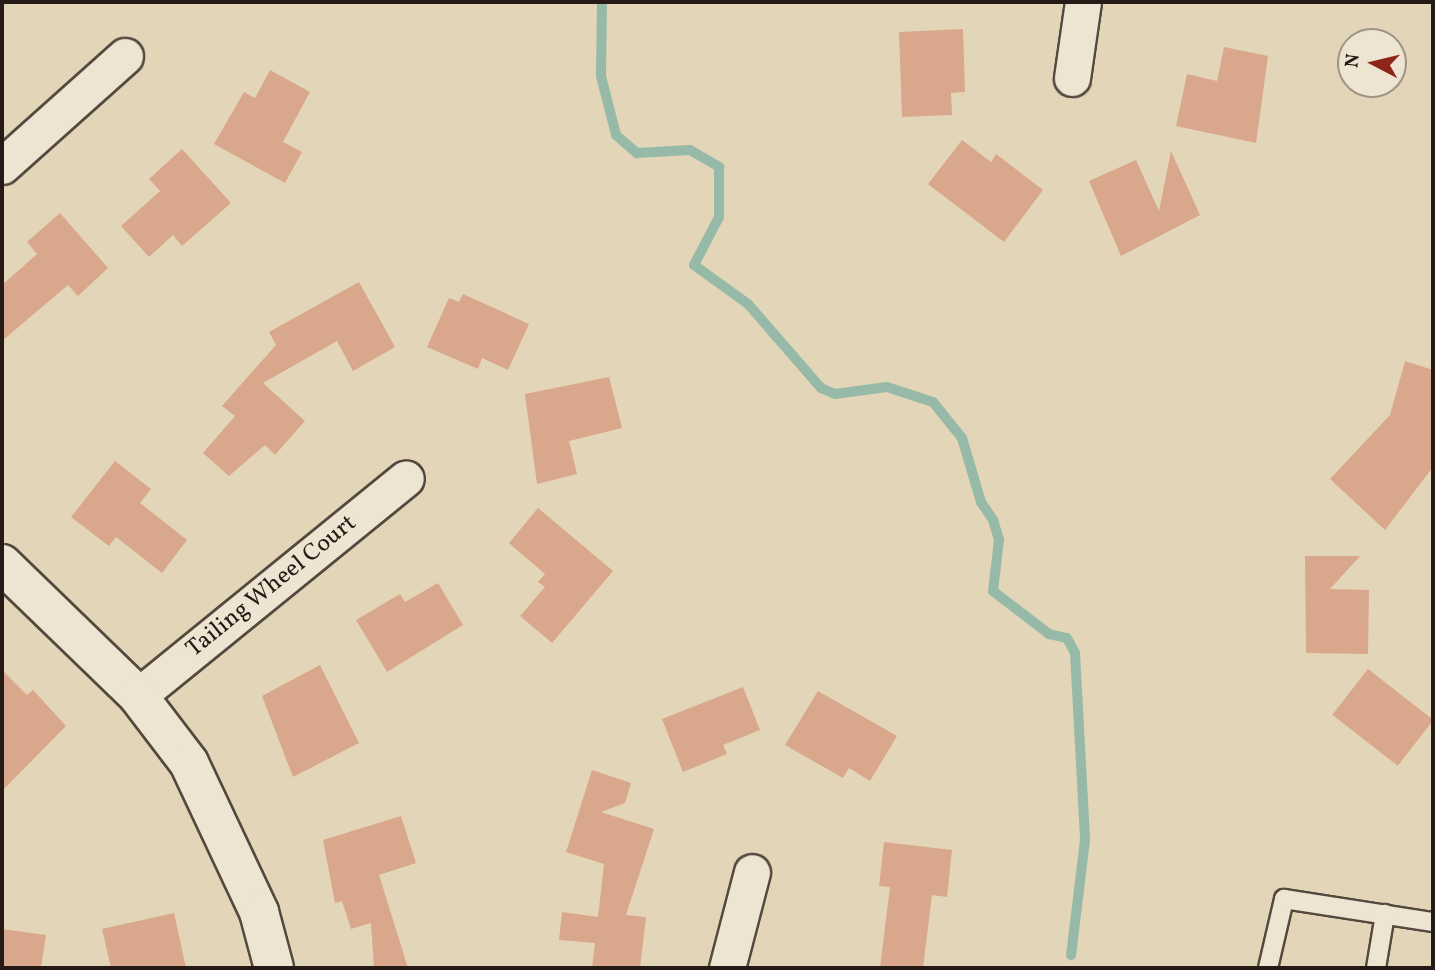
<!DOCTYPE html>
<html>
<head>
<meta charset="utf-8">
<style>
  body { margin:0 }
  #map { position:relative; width:1435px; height:970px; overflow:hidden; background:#e3d6b8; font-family:Vollkorn,serif }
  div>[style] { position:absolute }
  .stream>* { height:10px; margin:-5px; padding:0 5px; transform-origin:5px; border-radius:5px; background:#97baa8 }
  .building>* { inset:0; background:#d9a78b; transform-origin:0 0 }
  .roads { filter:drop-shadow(2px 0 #54493e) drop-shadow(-2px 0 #54493e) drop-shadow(0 2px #54493e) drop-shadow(0 -2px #54493e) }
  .lane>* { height:18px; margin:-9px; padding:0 9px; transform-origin:9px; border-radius:9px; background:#ede4d1 }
  .street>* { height:35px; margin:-17.5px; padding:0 17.5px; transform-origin:17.5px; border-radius:17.5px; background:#ede4d1 }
  .secondary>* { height:38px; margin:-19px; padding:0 19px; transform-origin:19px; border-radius:19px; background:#ede4d1 }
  span { translate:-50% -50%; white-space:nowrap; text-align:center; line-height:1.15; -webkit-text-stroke:7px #ede4d1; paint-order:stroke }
  .street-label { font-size:24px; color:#251a15 }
  .frame { position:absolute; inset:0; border:4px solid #251a15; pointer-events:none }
  .north { position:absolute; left:1337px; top:28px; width:70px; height:70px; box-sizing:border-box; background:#ede4d1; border:2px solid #9d9386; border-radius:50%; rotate:277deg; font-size:19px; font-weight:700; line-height:28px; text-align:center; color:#251a15 }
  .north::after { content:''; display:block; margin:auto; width:24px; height:32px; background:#8f2418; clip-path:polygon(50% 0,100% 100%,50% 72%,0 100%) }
</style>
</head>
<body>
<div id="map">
  <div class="stream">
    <i style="left:602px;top:2px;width:74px;rotate:90.8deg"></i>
    <i style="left:601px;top:76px;width:61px;rotate:75.7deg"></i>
    <i style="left:616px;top:135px;width:28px;rotate:41deg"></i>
    <i style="left:637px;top:153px;width:53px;rotate:-3.2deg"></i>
    <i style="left:690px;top:150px;width:34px;rotate:30deg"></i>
    <i style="left:719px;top:167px;width:50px;rotate:90deg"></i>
    <i style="left:719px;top:217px;width:54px;rotate:117.5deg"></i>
    <i style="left:694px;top:265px;width:67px;rotate:35.8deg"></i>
    <i style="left:748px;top:304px;width:111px;rotate:49deg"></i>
    <i style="left:821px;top:388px;width:15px;rotate:23deg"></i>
    <i style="left:835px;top:394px;width:52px;rotate:-7.7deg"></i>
    <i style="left:887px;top:387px;width:48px;rotate:18.1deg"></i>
    <i style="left:933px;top:402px;width:46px;rotate:51.1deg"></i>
    <i style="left:962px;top:438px;width:67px;rotate:73.5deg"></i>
    <i style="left:981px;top:502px;width:22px;rotate:56deg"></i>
    <i style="left:993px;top:520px;width:21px;rotate:73deg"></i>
    <i style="left:999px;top:540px;width:51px;rotate:96.7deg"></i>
    <i style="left:993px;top:591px;width:71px;rotate:37.5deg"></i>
    <i style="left:1049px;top:634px;width:18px;rotate:13deg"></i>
    <i style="left:1067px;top:638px;width:17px;rotate:62deg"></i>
    <i style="left:1075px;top:653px;width:187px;rotate:86.9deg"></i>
    <i style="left:1085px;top:840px;width:116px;rotate:96.9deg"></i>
  </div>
  <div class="building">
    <i style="clip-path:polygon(963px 29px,965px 92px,951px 93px,952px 115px,902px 117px,899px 32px)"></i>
    <i style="clip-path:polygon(1224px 47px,1268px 56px,1256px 143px,1176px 126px,1187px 74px,1217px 81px)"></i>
    <i style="clip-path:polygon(270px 70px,310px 92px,283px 142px,302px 152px,285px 183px,214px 144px,244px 92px,255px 98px)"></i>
    <i style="clip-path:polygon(962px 140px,991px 162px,996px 154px,1043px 190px,1004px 242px,928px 184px)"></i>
    <i style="clip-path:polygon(182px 149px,231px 203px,182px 246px,173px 235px,149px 257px,121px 226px,160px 191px,149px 179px)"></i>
    <i style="clip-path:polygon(1171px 151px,1200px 215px,1121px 256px,1089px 181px,1136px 160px,1159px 211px)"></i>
    <i style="clip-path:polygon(60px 213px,108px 268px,78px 296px,68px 285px,2px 341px,2px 285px,37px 254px,27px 242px)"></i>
    <i style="clip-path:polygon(359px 282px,395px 347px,353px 371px,337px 341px,263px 383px,305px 421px,275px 455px,265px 445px,229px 476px,203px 453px,235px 416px,222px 406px,276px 345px,269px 332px)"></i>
    <i style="clip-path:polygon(463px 294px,529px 324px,508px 370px,482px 358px,478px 369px,427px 347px,449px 298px,459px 302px)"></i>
    <i style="clip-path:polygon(1405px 361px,1433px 370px,1433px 467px,1385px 530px,1330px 479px,1390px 415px)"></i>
    <i style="clip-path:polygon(609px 377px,622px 428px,569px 441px,577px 474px,537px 484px,525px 394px)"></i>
    <i style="clip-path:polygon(115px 461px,151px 489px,140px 503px,187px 540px,162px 573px,116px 537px,109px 546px,71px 517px)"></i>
    <i style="clip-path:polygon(538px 508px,613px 571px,552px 643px,520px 616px,545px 587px,538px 582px,545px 574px,509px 543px)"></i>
    <i style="clip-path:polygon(1305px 556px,1360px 556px,1330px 589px,1369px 590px,1368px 654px,1306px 653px)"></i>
    <i style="clip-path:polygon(438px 583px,463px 625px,387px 672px,356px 620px,400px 594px,405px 602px)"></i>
    <i style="clip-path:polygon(320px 665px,359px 743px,293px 777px,262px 696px)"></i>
    <i style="left:1368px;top:669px;width:83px;height:58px;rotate:38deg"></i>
    <i style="clip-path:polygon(2px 670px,27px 695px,33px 690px,66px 726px,2px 791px)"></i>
    <i style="clip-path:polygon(743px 687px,760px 730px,723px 745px,727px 754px,683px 772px,662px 719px)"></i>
    <i style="clip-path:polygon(818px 691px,897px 736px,870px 781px,849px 768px,843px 778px,785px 745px)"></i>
    <i style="clip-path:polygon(592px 770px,631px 783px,625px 803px,601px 812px,654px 829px,626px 915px,646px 917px,640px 968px,592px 968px,595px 943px,559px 940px,562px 912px,598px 917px,604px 864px,566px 852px)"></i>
    <i style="clip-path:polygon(401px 816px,416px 863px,379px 875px,408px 968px,374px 968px,371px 923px,351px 929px,342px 901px,335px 903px,323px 840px)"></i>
    <i style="clip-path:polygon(884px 842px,952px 850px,947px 897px,932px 895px,923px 968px,880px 968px,890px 887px,879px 886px)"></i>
    <i style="clip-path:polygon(174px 913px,186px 968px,111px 968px,102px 929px)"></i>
    <i style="clip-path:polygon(2px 929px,46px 935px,41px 968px,2px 968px)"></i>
  </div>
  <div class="roads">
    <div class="lane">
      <i style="left:1268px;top:968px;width:71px;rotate:-76.9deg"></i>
      <i style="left:1284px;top:899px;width:151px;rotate:8.8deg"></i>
      <i style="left:1376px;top:968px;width:55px;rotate:-80.5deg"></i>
    </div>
    <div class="street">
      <i style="left:1072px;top:78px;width:77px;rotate:-81.8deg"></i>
      <i style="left:2px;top:166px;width:165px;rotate:-41.8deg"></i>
      <i style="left:138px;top:696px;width:345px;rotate:-39.1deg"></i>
      <i style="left:727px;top:968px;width:99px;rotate:-75.4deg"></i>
    </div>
    <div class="secondary">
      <i style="left:2px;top:564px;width:190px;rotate:44.1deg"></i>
      <i style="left:138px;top:696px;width:84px;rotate:52.7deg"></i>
      <i style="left:189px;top:763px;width:165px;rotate:64.8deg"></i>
      <i style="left:259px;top:912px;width:58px;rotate:75deg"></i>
    </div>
  </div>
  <div class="street-label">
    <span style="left:272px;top:587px;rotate:-39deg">Tailing Wheel Court</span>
  </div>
  <div class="frame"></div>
  <div class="north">N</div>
</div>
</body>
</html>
